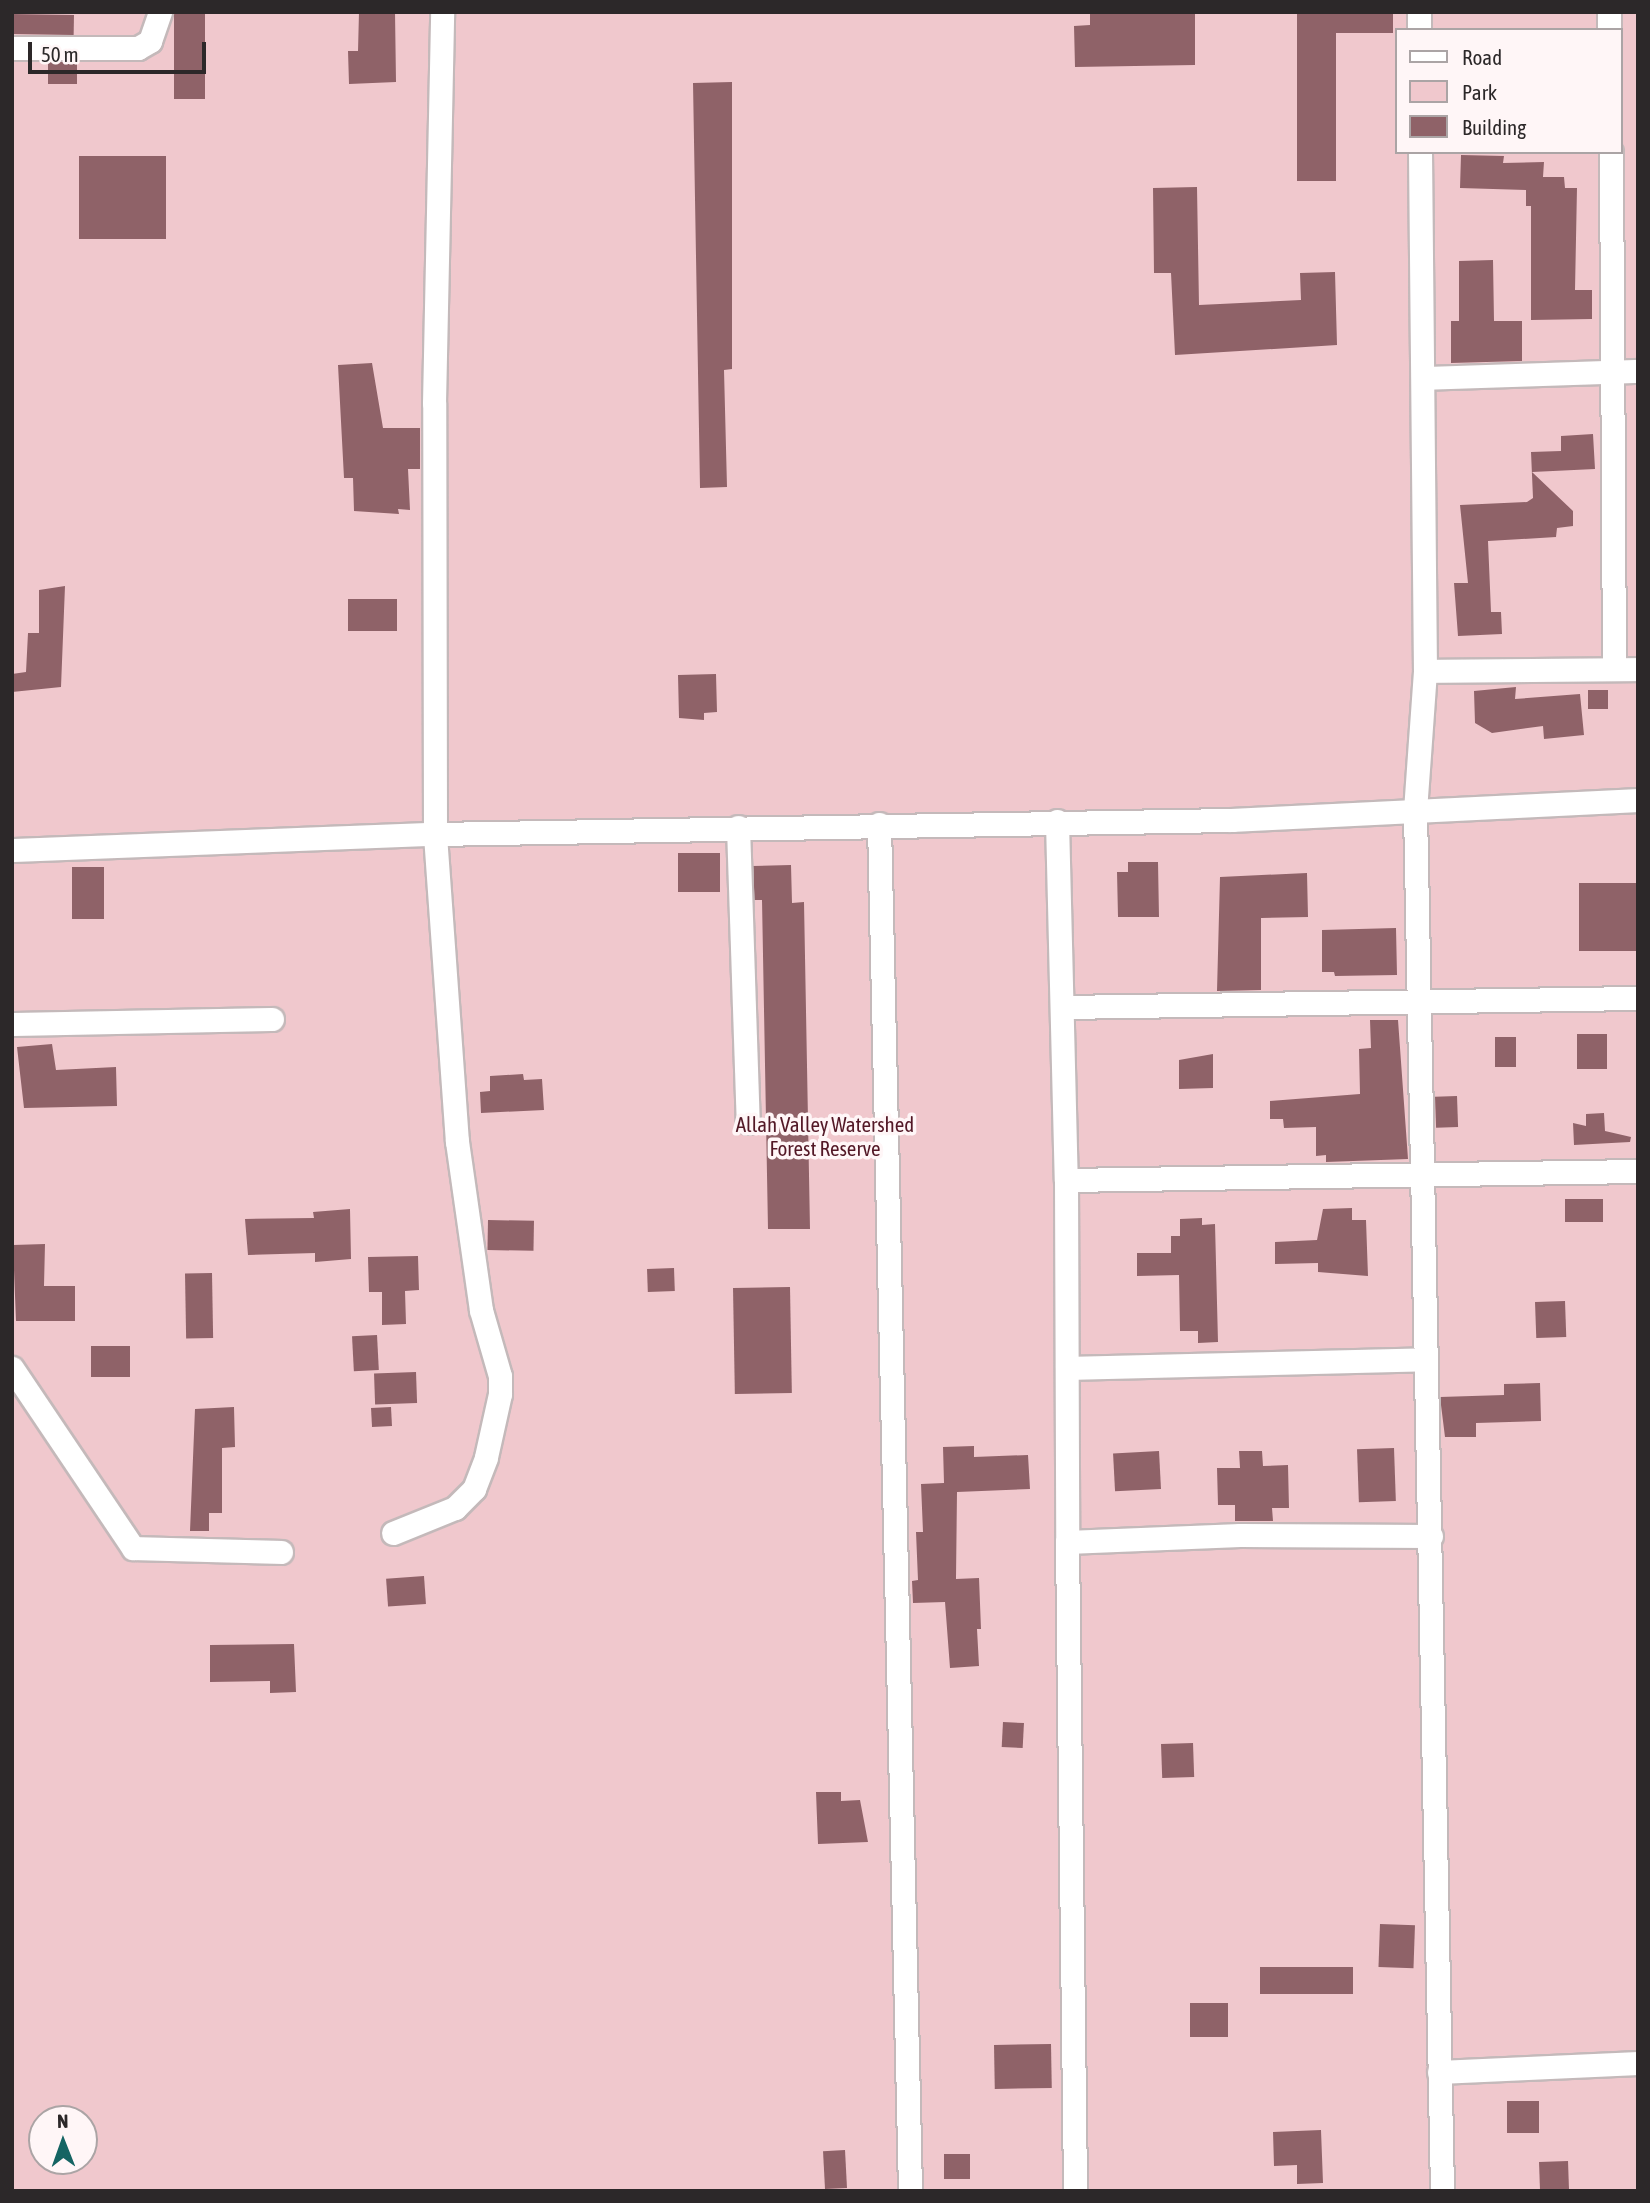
<!DOCTYPE html>
<html>
<head>
<meta charset="utf-8">
<style>
  body { margin:0 }
  #map { position:relative; width:1650px; height:2203px; overflow:hidden; background:#f3e8e9; font-family:"Asap Condensed",sans-serif }
  div>[style] { position:absolute }
  .green>* { inset:0; background:#f0c8cd }
  .building>* { inset:0; background:#8f6268; transform-origin:0 0 }
  .roads { filter:drop-shadow(2px 0 #c4b9ba) drop-shadow(-2px 0 #c4b9ba) drop-shadow(0 2px #c4b9ba) drop-shadow(0 -2px #c4b9ba) }
  .minor>* { height:23px; margin:-11.5px; padding:0 11.5px; transform-origin:11.5px; border-radius:11.5px; background:#fff }
  span { translate:-50% -50%; white-space:nowrap; text-align:center; line-height:1.15; -webkit-text-stroke:7px #fff6f7; paint-order:stroke }
  .park-label { font-size:21px; color:#531826 }
  .frame { position:absolute; inset:0; border:14px solid #2c2829; pointer-events:none }
  .legend { position:absolute; left:1395px; top:28px; width:228px; height:126px; box-sizing:border-box; background:#fff6f7; border:2px solid #aba4a5; margin:0; padding:9px 12px; list-style:none; font-size:21px; color:#2c2829 }
  .legend li { display:flex; align-items:center; gap:14px; height:35px }
  .legend b { width:35px; border:2px solid #aba4a5 }
  .north { position:absolute; left:28px; top:2105px; width:70px; height:70px; box-sizing:border-box; background:#fff6f7; border:2px solid #aba4a5; border-radius:50%; rotate:359deg; font-size:19px; font-weight:700; line-height:28px; text-align:center; color:#2c2829 }
  .north::after { content:''; display:block; margin:auto; width:24px; height:32px; background:#156463; clip-path:polygon(50% 0,100% 100%,50% 72%,0 100%) }
  .scale { position:absolute; left:28px; top:42px; width:178px; height:32px; box-sizing:border-box; border:4px solid #2c2829; border-top:0; padding-left:9px; font-size:21px; line-height:24px; white-space:nowrap; color:#2c2829; -webkit-text-stroke:5px #fff6f7; paint-order:stroke }
</style>
</head>
<body>
<div id="map">
  <div class="green">
    <i style="clip-path:polygon(evenodd,12px 12px,1638px 12px,1638px 2191px,12px 2191px,12px 12px,1396px 30px,1620px 30px,1620px 152px,1396px 152px,1396px 30px,12px 12px,42px 2119px,84px 2119px,84px 2161px,42px 2161px,42px 2119px)"></i>
  </div>
  <div class="building">
    <i style="left:174px;top:12px;width:31px;height:87px"></i>
    <i style="clip-path:polygon(359px 12px,395px 12px,396px 82px,349px 84px,348px 51px,358px 51px)"></i>
    <i style="clip-path:polygon(1090px 12px,1195px 12px,1195px 65px,1075px 67px,1074px 26px,1090px 25px)"></i>
    <i style="clip-path:polygon(1297px 12px,1393px 12px,1393px 33px,1336px 33px,1336px 181px,1297px 181px)"></i>
    <i style="left:12px;top:14px;width:62px;height:20px;rotate:1deg"></i>
    <i style="left:48px;top:62px;width:29px;height:22px"></i>
    <i style="clip-path:polygon(732px 82px,732px 369px,724px 370px,727px 487px,700px 488px,693px 83px)"></i>
    <i style="clip-path:polygon(1461px 155px,1504px 156px,1503px 163px,1544px 162px,1543px 177px,1564px 177px,1565px 188px,1577px 188px,1575px 290px,1592px 290px,1592px 319px,1531px 320px,1531px 206px,1526px 206px,1526px 190px,1460px 188px)"></i>
    <i style="left:79px;top:156px;width:87px;height:83px"></i>
    <i style="clip-path:polygon(1197px 187px,1199px 305px,1301px 300px,1300px 273px,1335px 272px,1337px 345px,1175px 355px,1171px 273px,1154px 273px,1153px 188px)"></i>
    <i style="clip-path:polygon(1493px 260px,1494px 321px,1522px 321px,1522px 361px,1451px 363px,1451px 321px,1459px 321px,1459px 261px)"></i>
    <i style="clip-path:polygon(372px 363px,383px 428px,420px 428px,420px 469px,408px 469px,410px 510px,398px 509px,399px 514px,354px 511px,353px 478px,344px 478px,338px 365px)"></i>
    <i style="clip-path:polygon(1593px 434px,1595px 469px,1532px 472px,1573px 511px,1573px 526px,1557px 528px,1556px 537px,1488px 541px,1491px 612px,1501px 612px,1502px 634px,1458px 636px,1454px 583px,1468px 583px,1460px 505px,1527px 502px,1533px 498px,1531px 452px,1561px 451px,1561px 436px)"></i>
    <i style="clip-path:polygon(65px 586px,61px 687px,12px 692px,12px 674px,26px 672px,28px 633px,39px 633px,39px 590px)"></i>
    <i style="left:348px;top:599px;width:49px;height:32px"></i>
    <i style="clip-path:polygon(716px 674px,717px 712px,704px 713px,704px 720px,679px 718px,678px 675px)"></i>
    <i style="clip-path:polygon(1516px 687px,1515px 699px,1580px 694px,1584px 735px,1544px 739px,1543px 726px,1492px 733px,1475px 723px,1474px 691px)"></i>
    <i style="left:1588px;top:690px;width:20px;height:19px"></i>
    <i style="left:678px;top:853px;width:42px;height:39px"></i>
    <i style="clip-path:polygon(1128px 862px,1158px 862px,1159px 917px,1118px 917px,1117px 872px,1128px 872px)"></i>
    <i style="clip-path:polygon(791px 865px,792px 903px,804px 902px,810px 1229px,768px 1229px,762px 900px,754px 900px,753px 866px)"></i>
    <i style="left:72px;top:867px;width:32px;height:52px"></i>
    <i style="clip-path:polygon(1307px 873px,1308px 917px,1261px 918px,1261px 990px,1217px 991px,1220px 877px)"></i>
    <i style="left:1638px;top:883px;width:68px;height:59px;rotate:90deg"></i>
    <i style="clip-path:polygon(1396px 928px,1397px 975px,1335px 976px,1334px 972px,1322px 972px,1322px 930px)"></i>
    <i style="clip-path:polygon(1370px 1020px,1398px 1020px,1408px 1159px,1326px 1162px,1326px 1155px,1316px 1156px,1316px 1127px,1284px 1128px,1283px 1119px,1270px 1119px,1270px 1101px,1360px 1094px,1359px 1049px,1371px 1048px)"></i>
    <i style="left:1577px;top:1034px;width:30px;height:35px"></i>
    <i style="left:1495px;top:1037px;width:21px;height:30px"></i>
    <i style="clip-path:polygon(52px 1044px,56px 1070px,116px 1067px,117px 1106px,24px 1108px,17px 1047px)"></i>
    <i style="clip-path:polygon(1213px 1054px,1213px 1088px,1179px 1089px,1179px 1060px)"></i>
    <i style="clip-path:polygon(523px 1074px,524px 1080px,542px 1079px,544px 1110px,481px 1113px,480px 1092px,490px 1091px,490px 1076px)"></i>
    <i style="left:1457px;top:1096px;width:31px;height:22px;rotate:88deg"></i>
    <i style="clip-path:polygon(1604px 1113px,1605px 1131px,1631px 1137px,1630px 1142px,1574px 1145px,1573px 1123px,1586px 1126px,1586px 1114px)"></i>
    <i style="left:1603px;top:1199px;width:23px;height:38px;rotate:90deg"></i>
    <i style="clip-path:polygon(1352px 1208px,1352px 1220px,1366px 1220px,1368px 1276px,1318px 1272px,1318px 1263px,1275px 1264px,1275px 1242px,1317px 1240px,1323px 1209px)"></i>
    <i style="clip-path:polygon(350px 1209px,351px 1259px,315px 1262px,315px 1253px,248px 1255px,245px 1219px,314px 1218px,313px 1212px)"></i>
    <i style="clip-path:polygon(1202px 1218px,1202px 1225px,1215px 1224px,1218px 1342px,1198px 1343px,1198px 1331px,1180px 1331px,1179px 1275px,1137px 1276px,1137px 1253px,1171px 1253px,1171px 1236px,1180px 1236px,1180px 1219px)"></i>
    <i style="left:488px;top:1220px;width:46px;height:30px;rotate:1deg"></i>
    <i style="clip-path:polygon(45px 1244px,44px 1286px,75px 1286px,75px 1321px,16px 1321px,13px 1245px)"></i>
    <i style="clip-path:polygon(418px 1256px,419px 1290px,405px 1291px,406px 1324px,382px 1325px,382px 1292px,369px 1292px,368px 1257px)"></i>
    <i style="left:674px;top:1268px;width:23px;height:27px;rotate:88deg"></i>
    <i style="left:212px;top:1273px;width:65px;height:27px;rotate:89deg"></i>
    <i style="left:790px;top:1287px;width:106px;height:57px;rotate:89deg"></i>
    <i style="left:1565px;top:1301px;width:36px;height:30px;rotate:88deg"></i>
    <i style="left:377px;top:1335px;width:35px;height:25px;rotate:87deg"></i>
    <i style="left:130px;top:1346px;width:31px;height:39px;rotate:90deg"></i>
    <i style="left:416px;top:1372px;width:31px;height:42px;rotate:88deg"></i>
    <i style="clip-path:polygon(1540px 1383px,1541px 1421px,1476px 1423px,1476px 1437px,1445px 1437px,1440px 1397px,1504px 1395px,1504px 1384px)"></i>
    <i style="clip-path:polygon(234px 1407px,235px 1447px,222px 1448px,222px 1513px,209px 1513px,209px 1531px,190px 1531px,195px 1409px)"></i>
    <i style="left:391px;top:1407px;width:19px;height:20px;rotate:87deg"></i>
    <i style="clip-path:polygon(974px 1446px,974px 1457px,1028px 1455px,1030px 1489px,957px 1492px,956px 1579px,979px 1578px,981px 1629px,977px 1629px,979px 1666px,950px 1668px,945px 1602px,913px 1603px,912px 1581px,918px 1580px,916px 1532px,923px 1532px,921px 1484px,944px 1483px,943px 1447px)"></i>
    <i style="left:1394px;top:1448px;width:53px;height:37px;rotate:88deg"></i>
    <i style="left:1159px;top:1451px;width:38px;height:46px;rotate:87deg"></i>
    <i style="clip-path:polygon(1239px 1451px,1262px 1451px,1263px 1466px,1288px 1465px,1289px 1508px,1272px 1508px,1273px 1521px,1235px 1521px,1235px 1505px,1218px 1505px,1217px 1468px,1240px 1468px)"></i>
    <i style="left:424px;top:1576px;width:28px;height:38px;rotate:86deg"></i>
    <i style="clip-path:polygon(294px 1644px,296px 1692px,270px 1693px,270px 1681px,210px 1682px,210px 1645px)"></i>
    <i style="left:1003px;top:1722px;width:21px;height:25px;rotate:3deg"></i>
    <i style="left:1193px;top:1743px;width:34px;height:32px;rotate:88deg"></i>
    <i style="clip-path:polygon(816px 1792px,841px 1792px,841px 1801px,860px 1800px,868px 1842px,818px 1844px)"></i>
    <i style="left:1380px;top:1924px;width:35px;height:43px;rotate:2deg"></i>
    <i style="left:1353px;top:1967px;width:27px;height:93px;rotate:90deg"></i>
    <i style="left:1190px;top:2003px;width:38px;height:34px"></i>
    <i style="left:1051px;top:2044px;width:44px;height:57px;rotate:89deg"></i>
    <i style="left:1539px;top:2101px;width:32px;height:32px;rotate:90deg"></i>
    <i style="clip-path:polygon(1321px 2130px,1323px 2183px,1297px 2184px,1297px 2165px,1274px 2166px,1273px 2132px)"></i>
    <i style="left:845px;top:2150px;width:38px;height:22px;rotate:87deg"></i>
    <i style="left:944px;top:2154px;width:26px;height:25px"></i>
    <i style="left:1568px;top:2161px;width:30px;height:29px;rotate:88deg"></i>
  </div>
  <div class="roads">
    <div class="minor">
      <i style="left:1419px;top:12px;width:18px;rotate:90deg"></i>
      <i style="left:1609px;top:12px;width:18px;rotate:90deg"></i>
      <i style="left:12px;top:48px;width:126px"></i>
      <i style="left:138px;top:48px;width:14px;rotate:-30deg"></i>
      <i style="left:150px;top:41px;width:31px;rotate:-71deg"></i>
      <i style="left:1420px;top:152px;width:519px;rotate:89.45deg"></i>
      <i style="left:1425px;top:671px;width:139px;rotate:94.1deg"></i>
      <i style="left:1415px;top:810px;width:1381px;rotate:88.88deg"></i>
      <i style="left:1611px;top:152px;width:516px;rotate:89.67deg"></i>
      <i style="left:1423px;top:378px;width:215px;rotate:-1.9deg"></i>
      <i style="left:1425px;top:671px;width:213px;rotate:-0.5deg"></i>
      <i style="left:1057px;top:821px;width:359px;rotate:88.6deg"></i>
      <i style="left:1066px;top:1180px;width:362px;rotate:89.8deg"></i>
      <i style="left:1067px;top:1542px;width:173px;rotate:-2.3deg"></i>
      <i style="left:1240px;top:1535px;width:191px;rotate:0.3deg"></i>
      <i style="left:879px;top:824px;width:1367px;rotate:88.7deg"></i>
      <i style="left:738px;top:827px;width:295px;rotate:88.1deg"></i>
      <i style="left:12px;top:850px;width:423px;rotate:-2.2deg"></i>
      <i style="left:435px;top:834px;width:797px;rotate:-1.01deg"></i>
      <i style="left:1232px;top:820px;width:406px;rotate:-2.8deg"></i>
      <i style="left:1063px;top:1007px;width:575px;rotate:-0.9deg"></i>
      <i style="left:12px;top:1024px;width:260px;rotate:-1.1deg"></i>
      <i style="left:1066px;top:1180px;width:572px;rotate:-0.9deg"></i>
      <i style="left:12px;top:1368px;width:217px;rotate:56.1deg"></i>
      <i style="left:133px;top:1548px;width:148px;rotate:1.5deg"></i>
      <i style="left:1067px;top:1368px;width:359px;rotate:-1.4deg"></i>
      <i style="left:393px;top:1533px;width:67px;rotate:-22deg"></i>
      <i style="left:455px;top:1508px;width:27px;rotate:-45deg"></i>
      <i style="left:474px;top:1489px;width:34px;rotate:-69deg"></i>
      <i style="left:486px;top:1457px;width:65px;rotate:-77.5deg"></i>
      <i style="left:500px;top:1394px;width:18px;rotate:-90deg"></i>
      <i style="left:500px;top:1376px;width:69px;rotate:-106.1deg"></i>
      <i style="left:481px;top:1310px;width:170px;rotate:-98.1deg"></i>
      <i style="left:457px;top:1142px;width:309px;rotate:-94.1deg"></i>
      <i style="left:435px;top:834px;width:431px;rotate:-90.1deg"></i>
      <i style="left:434px;top:403px;width:391px;rotate:-88.8deg"></i>
      <i style="left:1067px;top:1542px;width:649px;rotate:89.29deg"></i>
      <i style="left:1439px;top:2072px;width:199px;rotate:-2.6deg"></i>
    </div>
  </div>
  <div class="park-label">
    <span style="left:825px;top:1136px">Allah Valley Watershed<br>Forest Reserve</span>
  </div>
  <div class="frame"></div>
  <ul class="legend">
  <li><b style="height:9px;background:#fff"></b>Road</li>
  <li><b style="height:19px;background:#f0c8cd"></b>Park</li>
  <li><b style="height:19px;background:#8f6268"></b>Building</li>
  </ul>
  <div class="north">N</div>
  <div class="scale">50 m</div>
</div>
</body>
</html>
